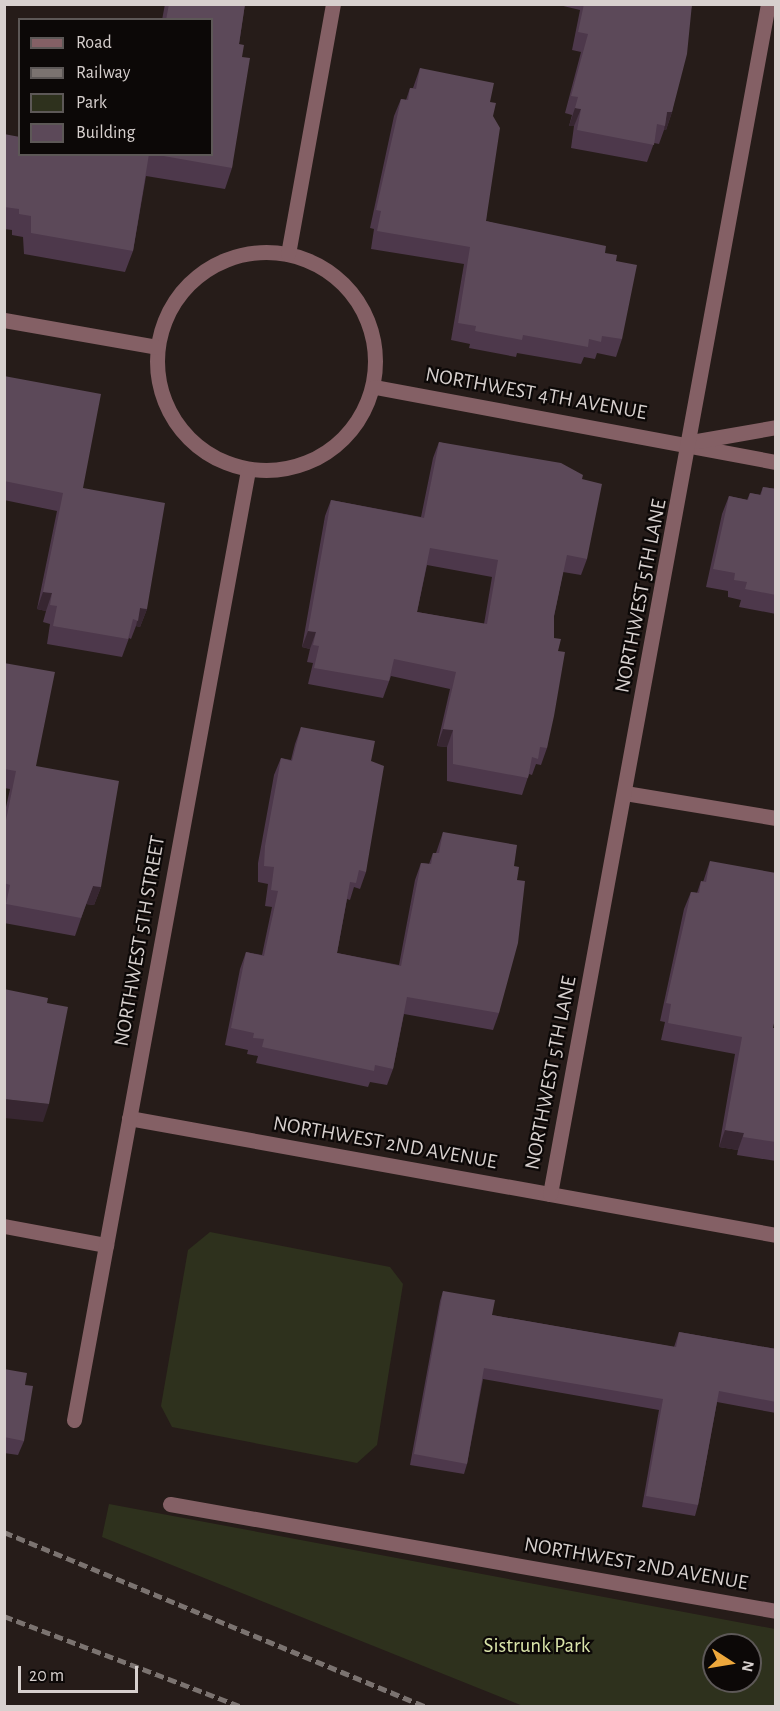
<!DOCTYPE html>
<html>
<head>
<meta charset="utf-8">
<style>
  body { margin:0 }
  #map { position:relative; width:780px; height:1711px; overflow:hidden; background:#261c19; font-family:"Alegreya Sans",sans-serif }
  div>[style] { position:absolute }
  .green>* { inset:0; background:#2e311d }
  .minor>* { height:15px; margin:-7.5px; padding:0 7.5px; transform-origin:7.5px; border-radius:7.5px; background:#846065 }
  .minor>.ring { margin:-7.5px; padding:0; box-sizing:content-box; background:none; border:15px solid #846065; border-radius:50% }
  .rail>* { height:4.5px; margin-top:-2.25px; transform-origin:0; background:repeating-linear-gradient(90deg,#7b7370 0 9px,transparent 0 13.5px) }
  .wall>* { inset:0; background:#4d384b }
  .shaded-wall>* { inset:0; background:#372631 }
  .building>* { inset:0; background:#5c4959 }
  span { translate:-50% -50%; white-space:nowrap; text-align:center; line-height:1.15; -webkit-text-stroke:4.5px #0c0807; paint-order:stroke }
  .street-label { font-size:21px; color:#d7d0ce }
  .park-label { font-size:21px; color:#dae4aa }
  .frame { position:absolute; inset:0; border:6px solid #d7d0ce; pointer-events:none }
  .legend { position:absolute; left:18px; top:18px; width:195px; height:138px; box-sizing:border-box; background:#0c0807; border:2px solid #5d5857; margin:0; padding:8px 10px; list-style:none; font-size:18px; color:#d7d0ce }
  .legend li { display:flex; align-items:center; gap:12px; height:30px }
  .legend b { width:30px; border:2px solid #5d5857 }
  .north { position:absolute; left:702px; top:1633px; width:60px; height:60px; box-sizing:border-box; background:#0c0807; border:2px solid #5d5857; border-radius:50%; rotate:102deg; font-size:16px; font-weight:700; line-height:24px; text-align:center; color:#d7d0ce }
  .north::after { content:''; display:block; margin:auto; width:21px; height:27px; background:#eea83c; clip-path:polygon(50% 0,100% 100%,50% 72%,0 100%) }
  .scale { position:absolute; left:18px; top:1666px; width:120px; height:27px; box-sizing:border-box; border:3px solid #d7d0ce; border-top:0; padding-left:8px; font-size:18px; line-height:21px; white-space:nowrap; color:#d7d0ce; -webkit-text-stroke:4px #0c0807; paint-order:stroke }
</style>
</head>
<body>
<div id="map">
  <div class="green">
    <i style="clip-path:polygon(210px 1232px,390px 1267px,403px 1284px,377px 1445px,357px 1463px,172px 1427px,161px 1406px,188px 1250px)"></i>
    <i style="clip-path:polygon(evenodd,109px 1504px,775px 1629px,775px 1706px,523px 1706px,102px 1537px,109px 1504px,714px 1645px,750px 1645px,750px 1681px,714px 1681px,714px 1645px)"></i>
  </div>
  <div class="minor">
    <i class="ring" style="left:157px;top:252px;width:203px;height:203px"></i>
    <i style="left:288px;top:254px;width:254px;rotate:-79.8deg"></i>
    <i style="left:4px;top:320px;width:155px;rotate:10deg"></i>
    <i style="left:375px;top:387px;width:408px;rotate:10.6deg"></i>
    <i style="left:697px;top:441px;width:80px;rotate:-10deg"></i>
    <i style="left:625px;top:793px;width:153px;rotate:9.4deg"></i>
    <i style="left:129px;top:1118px;width:657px;rotate:10.25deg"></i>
    <i style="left:550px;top:1194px;width:1210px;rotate:-79.62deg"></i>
    <i style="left:4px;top:1226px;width:104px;rotate:10.6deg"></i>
    <i style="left:74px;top:1420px;width:966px;rotate:-79.62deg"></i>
    <i style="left:170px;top:1504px;width:615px;rotate:10.01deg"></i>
  </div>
  <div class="rail">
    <i style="left:4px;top:1532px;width:455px;rotate:22.5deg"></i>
    <i style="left:4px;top:1616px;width:253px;rotate:20.9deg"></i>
  </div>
  <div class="wall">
    <i style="clip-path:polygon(165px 4px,245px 4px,239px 44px,242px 57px,232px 168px,225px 189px,146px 176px,133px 251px,125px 272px,24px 254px,23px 237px,12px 235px,12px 230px,4px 229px,4px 134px,20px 154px,212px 154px,212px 20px,162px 20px)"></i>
    <i style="clip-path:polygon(555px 4px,692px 4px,672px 112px,666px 130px,664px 130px,659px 144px,654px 143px,647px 162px,571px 148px,574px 126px,569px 126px,572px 115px,565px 113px,581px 52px,572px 50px,580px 10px)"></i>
    <i style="clip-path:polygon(420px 68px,490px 102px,493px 116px,486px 221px,605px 253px,616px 261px,622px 339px,616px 357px,597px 353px,595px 359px,584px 357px,581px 364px,517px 353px,516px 357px,469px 348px,470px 344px,451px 340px,464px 264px,371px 249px,374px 229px,370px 228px,394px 116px,401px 99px,406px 100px,410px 88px,413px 88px)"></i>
    <i style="clip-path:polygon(4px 376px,83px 488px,147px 609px,140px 627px,136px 626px,131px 639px,129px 638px,122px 657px,47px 644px,50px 624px,43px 622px,46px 611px,37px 609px,57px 511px,4px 500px)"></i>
    <i style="clip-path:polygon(evenodd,439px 442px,582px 479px,587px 559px,581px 575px,563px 572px,554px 616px,554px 638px,558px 651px,547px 748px,541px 765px,536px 764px,532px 775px,529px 774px,522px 795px,447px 781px,447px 747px,437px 746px,450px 689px,391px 676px,383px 698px,308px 684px,313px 663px,307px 662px,310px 649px,302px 647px,325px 516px,331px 500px,421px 517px,433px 458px,439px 442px,427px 565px,492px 577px,484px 624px,417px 612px,427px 565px)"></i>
    <i style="clip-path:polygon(763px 487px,776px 489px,776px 614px,739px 607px,741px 600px,728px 597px,728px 591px,706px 587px,722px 514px,729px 496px,747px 500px,750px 493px,760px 495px)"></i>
    <i style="clip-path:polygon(4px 663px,36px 766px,101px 887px,94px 905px,86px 904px,75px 936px,4px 923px,4px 816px,10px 789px,4px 788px)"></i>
    <i style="clip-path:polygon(301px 727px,371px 761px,366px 872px,360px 889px,354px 887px,350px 900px,347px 899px,337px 953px,399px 965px,415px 880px,421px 863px,429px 864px,433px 853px,436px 853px,443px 832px,514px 866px,499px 1013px,493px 1030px,404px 1014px,393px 1069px,387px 1085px,370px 1082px,368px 1087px,256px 1063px,258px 1056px,247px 1054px,248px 1050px,225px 1045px,240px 969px,246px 952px,262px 955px,272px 907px,265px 906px,268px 884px,258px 882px,258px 863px,274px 775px,281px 758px,291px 760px,295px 744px)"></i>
    <i style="clip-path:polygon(710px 861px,773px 1028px,776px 1028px,776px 1161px,737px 1155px,738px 1150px,719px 1147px,735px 1054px,661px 1040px,665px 1022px,660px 1021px,684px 909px,691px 892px,697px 893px,701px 881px,703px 882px)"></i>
    <i style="clip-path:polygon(443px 1291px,492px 1315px,674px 1347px,679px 1332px,776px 1349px,776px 1413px,717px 1402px,698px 1505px,695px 1516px,642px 1507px,659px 1410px,483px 1379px,467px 1464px,464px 1474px,410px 1465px,440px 1301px)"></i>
    <i style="clip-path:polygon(4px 1369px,25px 1385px,24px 1441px,18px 1455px,4px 1453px)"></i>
  </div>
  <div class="shaded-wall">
    <i style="clip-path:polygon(575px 108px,581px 109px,574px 126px,569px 126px)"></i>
    <i style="clip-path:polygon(667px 112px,672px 112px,666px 130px,664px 130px)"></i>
    <i style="clip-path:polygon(43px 592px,52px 593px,46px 611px,37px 609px)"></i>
    <i style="clip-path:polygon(140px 608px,147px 609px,140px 627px,136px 626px)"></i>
    <i style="clip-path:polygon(308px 631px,316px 632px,310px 649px,302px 647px)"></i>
    <i style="clip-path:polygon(443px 729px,453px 730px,447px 747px,437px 746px)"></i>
    <i style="clip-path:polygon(93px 886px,101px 887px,94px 905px,86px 904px)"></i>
    <i style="clip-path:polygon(4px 1099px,49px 1104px,43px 1122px,4px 1118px)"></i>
    <i style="clip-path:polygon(725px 1130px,744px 1133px,738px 1150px,719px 1147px)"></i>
  </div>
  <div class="building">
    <i style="clip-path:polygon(169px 4px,245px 4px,239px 44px,244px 45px,242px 57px,250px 58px,232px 168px,152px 154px,212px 154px,212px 20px,166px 20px)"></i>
    <i style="clip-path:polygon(584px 4px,692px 4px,687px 54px,672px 112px,667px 112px,665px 126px,657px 124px,654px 145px,577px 130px,581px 109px,575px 108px,578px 97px,571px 96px,588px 34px,578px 32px)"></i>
    <i style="clip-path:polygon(420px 68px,494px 83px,490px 102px,496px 103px,493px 116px,500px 128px,486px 221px,606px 246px,605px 253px,617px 255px,616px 261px,637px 265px,622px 339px,602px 336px,601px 342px,589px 339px,588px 347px,523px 335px,522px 340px,475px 331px,476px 326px,458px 323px,470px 247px,377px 231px,381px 211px,376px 210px,401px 99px,408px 100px,410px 88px,416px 89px)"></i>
    <i style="clip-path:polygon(4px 134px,20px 137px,20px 154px,149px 154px,133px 251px,31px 233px,31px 216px,19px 214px,19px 209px,4px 207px)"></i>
    <i style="clip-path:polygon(4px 376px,101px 394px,83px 488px,165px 503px,147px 609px,140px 608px,138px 621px,133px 619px,128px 639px,53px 626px,57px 606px,50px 605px,52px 593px,43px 592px,63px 493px,4px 481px)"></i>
    <i style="clip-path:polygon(evenodd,439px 442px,561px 463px,583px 475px,582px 479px,602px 484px,587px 559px,567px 555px,554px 616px,554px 638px,561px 639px,558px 651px,565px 652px,554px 716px,547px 748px,540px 747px,538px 759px,532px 757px,528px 778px,453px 764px,453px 730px,443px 729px,456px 672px,394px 659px,389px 681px,314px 668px,319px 646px,313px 645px,316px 632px,308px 631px,331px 500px,424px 518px,439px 442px,430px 548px,498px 560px,487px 624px,417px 612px,430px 548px)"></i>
    <i style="clip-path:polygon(763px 487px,776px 489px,776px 595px,745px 589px,747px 582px,734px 580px,735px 573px,713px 569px,729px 496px,748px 500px,750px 493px,761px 495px)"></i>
    <i style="clip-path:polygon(4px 663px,55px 672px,36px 766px,119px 781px,101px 887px,93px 886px,81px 918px,6px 904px,10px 885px,4px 883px,5px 871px,4px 871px,4px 830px,16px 771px,4px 769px)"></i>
    <i style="clip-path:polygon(301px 727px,375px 741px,371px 761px,384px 766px,366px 872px,359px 870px,356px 883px,350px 882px,337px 953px,401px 966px,421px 863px,431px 864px,433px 853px,439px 853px,443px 832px,517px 845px,514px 866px,519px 867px,517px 880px,525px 881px,518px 943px,499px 1013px,407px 997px,393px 1069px,375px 1065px,374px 1071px,262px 1047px,264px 1039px,253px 1038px,254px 1033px,231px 1028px,246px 952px,264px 956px,278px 891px,271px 890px,274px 867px,264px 866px,265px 846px,281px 758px,292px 761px)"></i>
    <i style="clip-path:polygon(710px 861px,776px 873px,776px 1014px,773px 1028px,776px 1028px,776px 1142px,743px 1137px,744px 1133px,725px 1130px,742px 1037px,668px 1023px,671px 1004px,666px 1003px,691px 892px,699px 893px,701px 881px,706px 882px)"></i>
    <i style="clip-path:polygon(4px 989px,48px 998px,47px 1003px,68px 1007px,49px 1104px,4px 1099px)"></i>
    <i style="clip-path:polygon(443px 1291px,495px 1300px,492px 1315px,676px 1347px,679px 1332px,776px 1349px,776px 1402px,719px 1391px,698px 1505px,646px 1496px,663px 1399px,484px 1368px,467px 1464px,414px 1454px)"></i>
    <i style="clip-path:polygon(4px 1369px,27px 1373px,25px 1385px,33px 1386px,24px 1441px,4px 1437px)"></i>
  </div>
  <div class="street-label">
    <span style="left:536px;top:394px;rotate:10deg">NORTHWEST 4TH AVENUE</span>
    <span style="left:641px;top:596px;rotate:-79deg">NORTHWEST 5TH LANE</span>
    <span style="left:140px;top:941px;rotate:-80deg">NORTHWEST 5TH STREET</span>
    <span style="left:551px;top:1073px;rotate:-79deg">NORTHWEST 5TH LANE</span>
    <span style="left:385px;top:1143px;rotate:10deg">NORTHWEST 2ND AVENUE</span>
    <span style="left:636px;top:1564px;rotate:10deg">NORTHWEST 2ND AVENUE</span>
  </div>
  <div class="park-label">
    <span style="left:537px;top:1646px">Sistrunk Park</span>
  </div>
  <div class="frame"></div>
  <ul class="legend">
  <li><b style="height:8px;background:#846065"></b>Road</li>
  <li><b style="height:8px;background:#7b7370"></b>Railway</li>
  <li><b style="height:16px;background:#2e311d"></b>Park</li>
  <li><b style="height:16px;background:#5c4959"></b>Building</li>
  </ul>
  <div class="north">N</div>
  <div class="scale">20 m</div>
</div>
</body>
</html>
